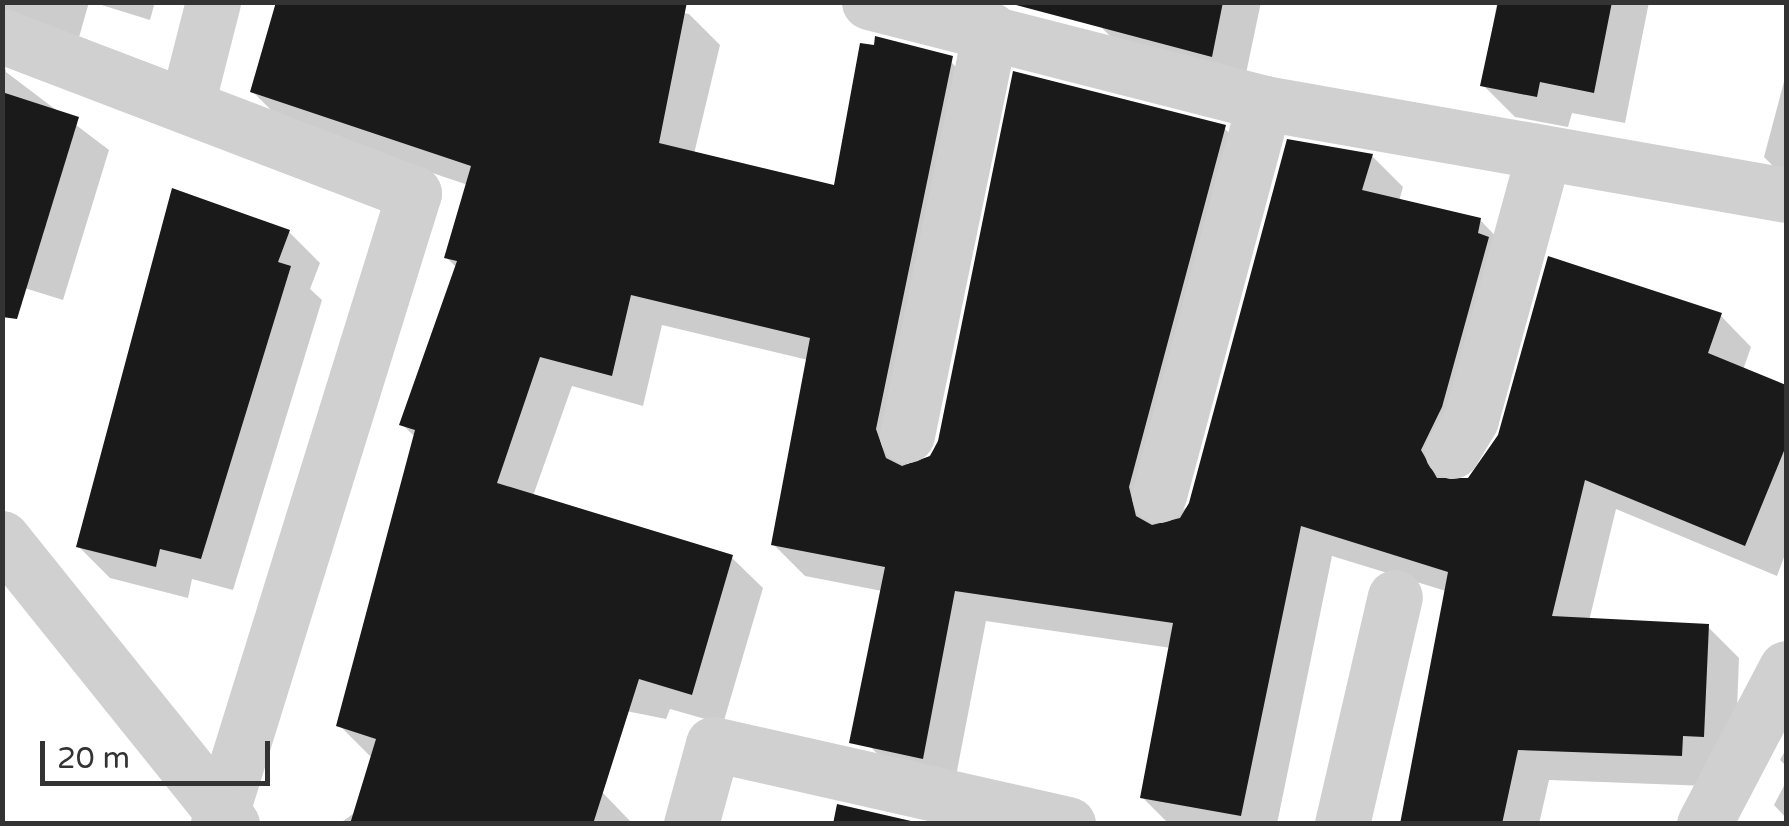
<!DOCTYPE html>
<html>
<head>
<meta charset="utf-8">
<style>
  body { margin:0 }
  #map { position:relative; width:1789px; height:826px; overflow:hidden; background:#fff; font-family:"Varela Round",sans-serif }
  div>[style] { position:absolute }
  .shadow>* { inset:0; background:#0003 }
  .building>* { inset:0; background:#1a1a1a }
  .minor>* { height:55px; margin:-27.5px; padding:0 27.5px; transform-origin:27.5px; border-radius:27.5px; background:#d0d0d0 }
  span { translate:-50% -50%; white-space:nowrap; text-align:center; line-height:1.15; -webkit-text-stroke:10px #fff; paint-order:stroke }
  .frame { position:absolute; inset:0; border:5px solid #333; pointer-events:none }
  .scale { position:absolute; left:40px; top:741px; width:230px; height:45px; box-sizing:border-box; border:5px solid #333; border-top:0; padding-left:12px; font-size:30px; line-height:35px; white-space:nowrap; color:#333; -webkit-text-stroke:8px #fff; paint-order:stroke }
</style>
</head>
<body>
<div id="map">
  <div class="shadow">
    <i style="clip-path:polygon(2px 2px,89px 2px,76px 48px,3px 56px,6px 72px,109px 150px,63px 300px,2px 281px)"></i>
    <i style="clip-path:polygon(92px 2px,155px 2px,150px 20px)"></i>
    <i style="clip-path:polygon(628px 2px,689px 14px,720px 45px,694px 154px,836px 188px,951px 62px,982px 93px,907px 467px,919px 467px,1224px 128px,1256px 159px,1159px 527px,1191px 504px,1372px 156px,1403px 187px,1399px 201px,1480px 220px,1511px 252px,1452px 480px,1469px 480px,1720px 315px,1751px 347px,1743px 370px,1786px 388px,1786px 552px,1777px 576px,1616px 509px,1589px 621px,1708px 627px,1739px 658px,1734px 787px,1549px 780px,1539px 824px,1403px 824px,1446px 591px,1332px 556px,1277px 824px,1169px 824px,1142px 797px,1171px 648px,986px 621px,956px 776px,886px 762px,854px 731px,882px 591px,805px 576px,774px 545px,808px 360px,662px 325px,643px 406px,572px 386px,533px 496px,731px 557px,763px 588px,723px 724px,670px 709px,666px 719px,616px 709px,602px 792px,633px 824px,339px 824px,414px 770px,370px 756px,339px 725px,416px 438px,402px 424px,457px 268px,447px 258px,468px 185px,284px 123px,253px 92px)"></i>
    <i style="clip-path:polygon(1107px 2px,1261px 2px,1243px 88px,1134px 60px,1102px 28px)"></i>
    <i style="clip-path:polygon(1497px 2px,1649px 2px,1625px 123px,1572px 113px,1568px 127px,1515px 117px,1483px 85px)"></i>
    <i style="clip-path:polygon(1786px 74px,1786px 179px,1764px 157px)"></i>
    <i style="clip-path:polygon(289px 232px,320px 263px,310px 289px,322px 300px,233px 590px,192px 579px,188px 598px,110px 578px,78px 546px)"></i>
    <i style="clip-path:polygon(1786px 749px,1786px 766px,1780px 760px)"></i>
    <i style="clip-path:polygon(1786px 782px,1786px 818px,1774px 805px)"></i>
  </div>
  <div class="building">
    <i style="clip-path:polygon(276px 2px,687px 2px,659px 143px,834px 185px,860px 43px,874px 45px,875px 36px,953px 56px,876px 429px,886px 458px,902px 466px,930px 456px,938px 441px,1013px 71px,1226px 125px,1129px 487px,1136px 516px,1152px 525px,1180px 518px,1189px 503px,1287px 139px,1373px 154px,1362px 190px,1481px 218px,1478px 233px,1489px 237px,1442px 407px,1421px 450px,1437px 478px,1468px 478px,1498px 435px,1548px 256px,1722px 313px,1708px 353px,1786px 385px,1786px 446px,1745px 546px,1585px 480px,1552px 616px,1709px 624px,1704px 737px,1683px 736px,1682px 756px,1518px 750px,1502px 824px,1400px 824px,1448px 572px,1301px 526px,1241px 816px,1140px 798px,1173px 623px,955px 591px,923px 759px,849px 743px,885px 567px,771px 545px,810px 338px,631px 295px,612px 376px,540px 357px,497px 483px,733px 555px,692px 695px,639px 679px,593px 824px,350px 824px,376px 739px,336px 726px,415px 430px,399px 425px,457px 261px,444px 258px,471px 166px,250px 92px)"></i>
    <i style="clip-path:polygon(1005px 2px,1223px 2px,1212px 57px)"></i>
    <i style="clip-path:polygon(1498px 2px,1612px 2px,1594px 93px,1540px 82px,1537px 97px,1480px 86px)"></i>
    <i style="clip-path:polygon(2px 92px,79px 117px,17px 319px,2px 317px)"></i>
    <i style="clip-path:polygon(172px 188px,290px 230px,278px 262px,291px 266px,201px 559px,160px 549px,156px 567px,76px 547px)"></i>
    <i style="clip-path:polygon(837px 804px,911px 821px,911px 824px,833px 824px)"></i>
  </div>
  <div class="minor">
    <i style="left:869px;top:2px;width:408px;rotate:14.3deg"></i>
    <i style="left:1264px;top:103px;width:530px;rotate:10deg"></i>
    <i style="left:2px;top:36px;width:441px;rotate:20.9deg"></i>
    <i style="left:414px;top:193px;width:661px;rotate:107.26deg"></i>
    <i style="left:187px;top:104px;width:105px;rotate:-75.7deg"></i>
    <i style="left:907px;top:435px;width:414px;rotate:-78.4deg"></i>
    <i style="left:1452px;top:451px;width:37px;rotate:-59deg"></i>
    <i style="left:1471px;top:419px;width:276px;rotate:-74.7deg"></i>
    <i style="left:1159px;top:495px;width:406px;rotate:-75deg"></i>
    <i style="left:2px;top:538px;width:367px;rotate:51.2deg"></i>
    <i style="left:691px;top:824px;width:83px;rotate:-74.6deg"></i>
    <i style="left:713px;top:744px;width:364px;rotate:12.7deg"></i>
    <i style="left:1342px;top:824px;width:233px;rotate:-76.9deg"></i>
    <i style="left:1704px;top:824px;width:176px;rotate:-62.3deg"></i>
  </div>
  <div class="frame"></div>
  <div class="scale">20 m</div>
</div>
</body>
</html>
